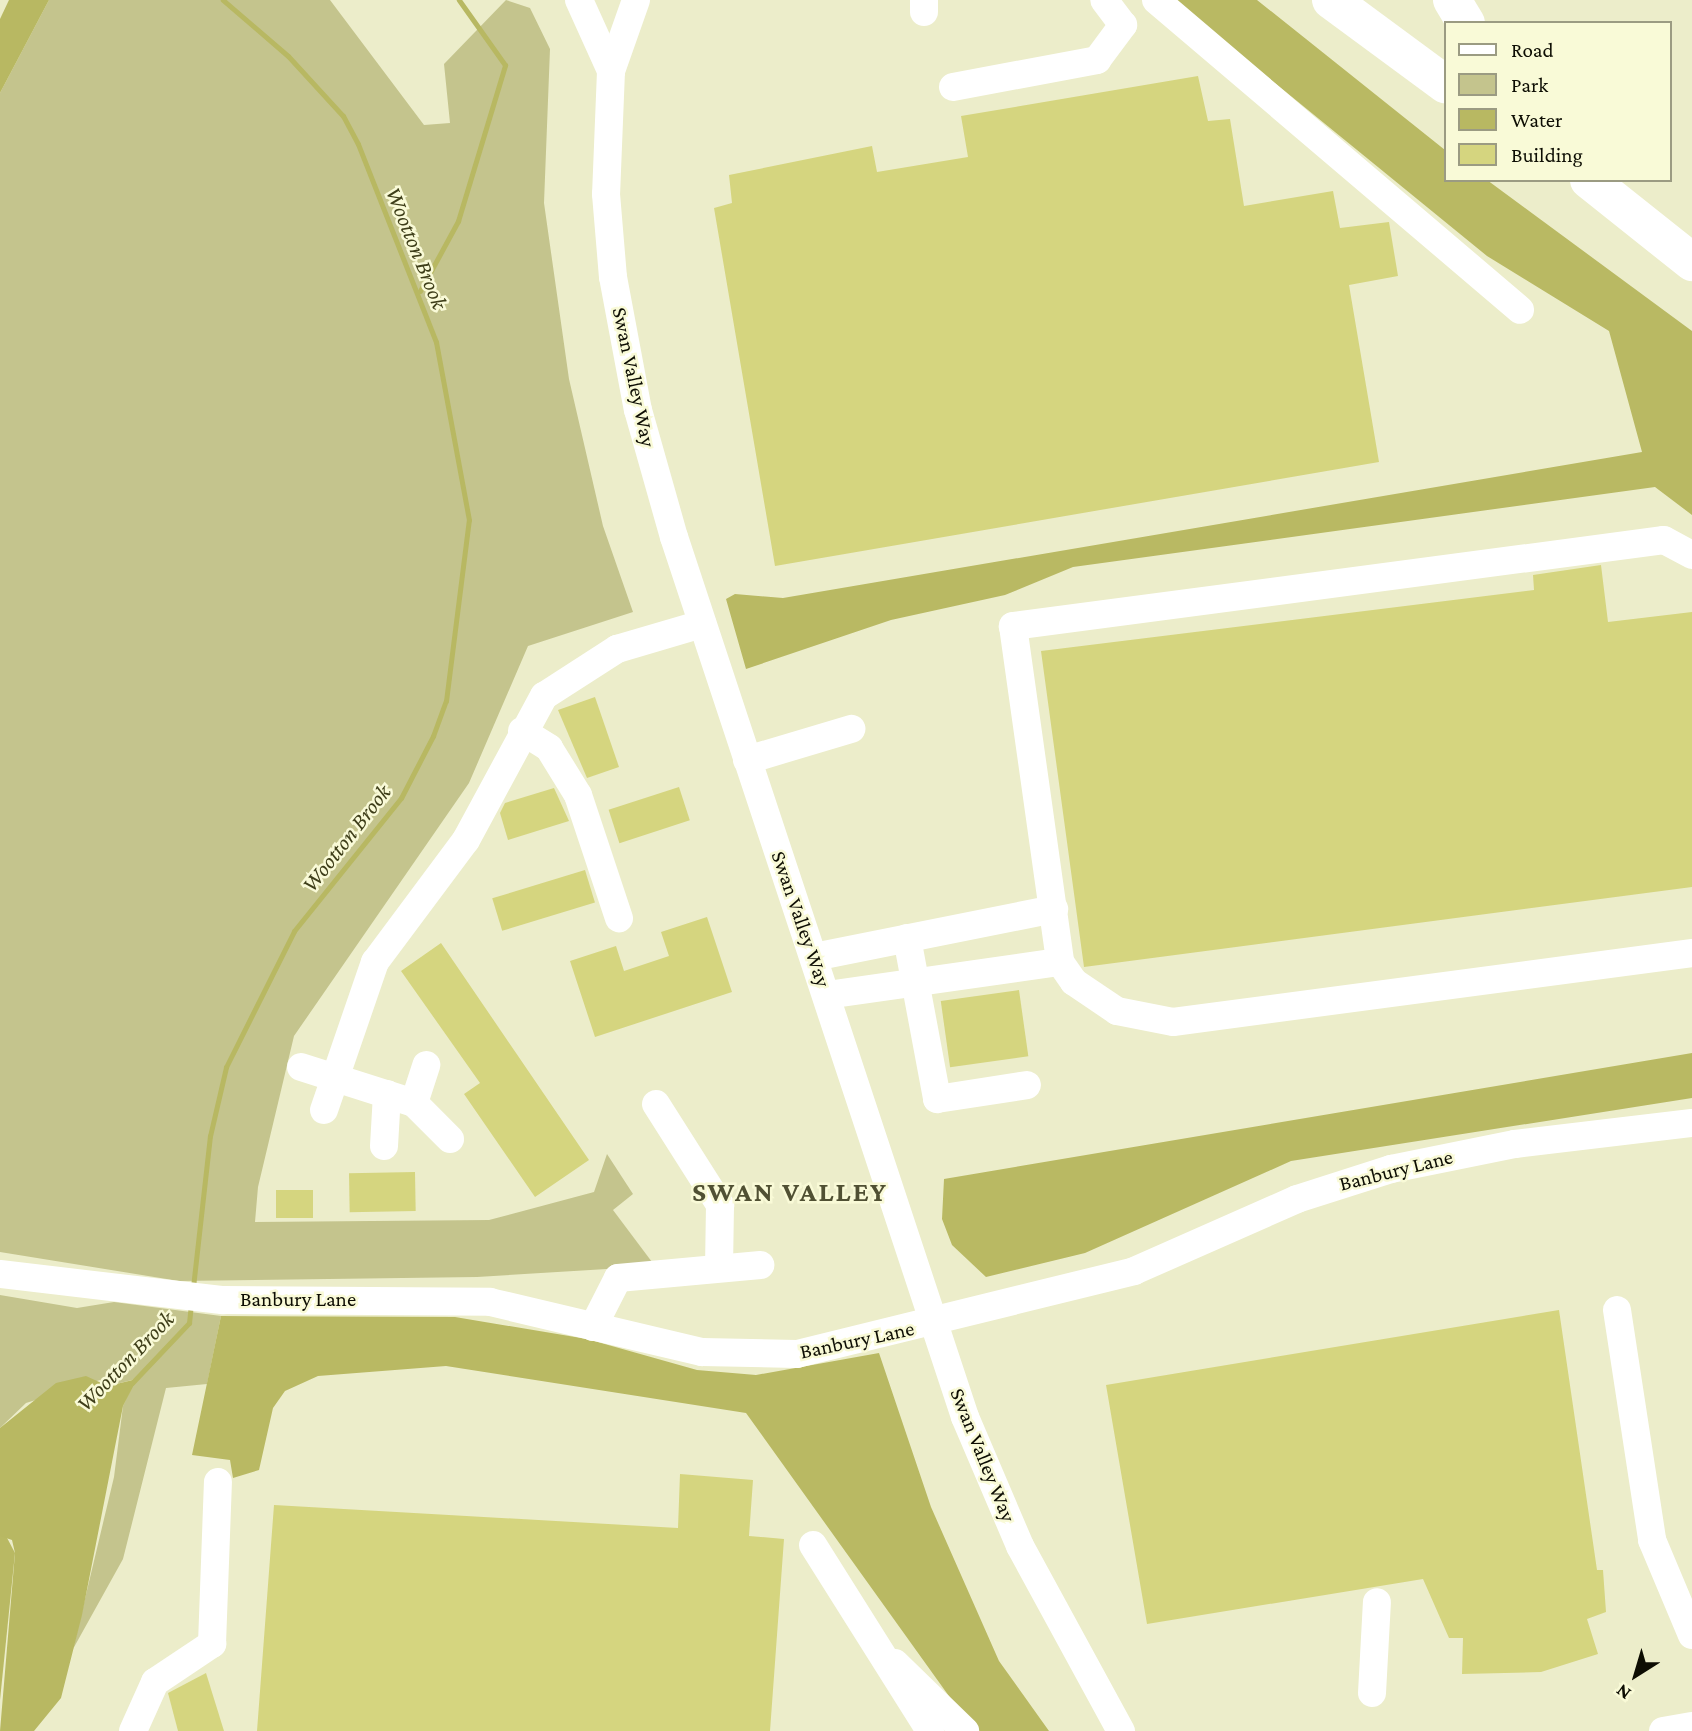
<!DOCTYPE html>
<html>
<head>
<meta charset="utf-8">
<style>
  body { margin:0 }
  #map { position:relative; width:1692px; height:1731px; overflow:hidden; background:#ecedca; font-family:"Crimson Pro",serif }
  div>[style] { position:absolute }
  .green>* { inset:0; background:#c4c48d }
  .forest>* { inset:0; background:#b9b963 }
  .water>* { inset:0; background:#b8b862 }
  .stream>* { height:5px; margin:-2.5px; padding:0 2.5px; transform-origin:2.5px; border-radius:2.5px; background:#b8b862 }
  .building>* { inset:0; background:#d5d57f; transform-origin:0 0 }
  .minor>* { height:28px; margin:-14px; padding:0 14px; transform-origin:14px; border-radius:14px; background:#fff }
  .highway>* { height:38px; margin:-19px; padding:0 19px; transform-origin:19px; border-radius:19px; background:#fff }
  span { translate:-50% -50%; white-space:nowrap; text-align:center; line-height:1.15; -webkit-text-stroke:5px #f9fad7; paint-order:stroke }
  .street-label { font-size:21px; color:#0d0d03 }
  .water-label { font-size:23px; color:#3e3e19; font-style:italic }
  .district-label { font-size:28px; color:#505033; font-weight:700; letter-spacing:2px }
  .legend { position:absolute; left:1444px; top:21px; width:228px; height:161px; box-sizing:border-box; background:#f9fad7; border:2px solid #9b9b82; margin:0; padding:9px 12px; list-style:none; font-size:21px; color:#0d0d03 }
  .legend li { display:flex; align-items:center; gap:14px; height:35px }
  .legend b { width:35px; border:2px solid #9b9b82 }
  .north { position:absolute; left:1601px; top:1640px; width:70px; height:70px; -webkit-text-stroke:5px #f9fad7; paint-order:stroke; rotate:217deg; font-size:19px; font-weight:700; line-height:28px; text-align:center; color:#0d0d03 }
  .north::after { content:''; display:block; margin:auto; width:24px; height:32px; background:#0d0d03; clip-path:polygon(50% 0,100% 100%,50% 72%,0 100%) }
</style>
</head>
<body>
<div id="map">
  <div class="green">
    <i style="clip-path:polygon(49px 0,330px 0,424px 125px,450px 123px,444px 64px,506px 0,530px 8px,550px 49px,544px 203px,569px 379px,603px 526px,633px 612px,528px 646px,469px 783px,294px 1036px,258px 1187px,255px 1222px,489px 1220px,594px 1192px,607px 1154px,633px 1194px,613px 1210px,655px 1266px,477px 1277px,179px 1281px,0 1252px,0 93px)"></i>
    <i style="clip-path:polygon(0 1295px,77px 1308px,114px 1302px,221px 1316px,207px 1384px,166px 1388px,123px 1559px,73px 1649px,114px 1477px,123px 1406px,136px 1379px,108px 1386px,100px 1380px,26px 1403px,0 1428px)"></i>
  </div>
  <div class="forest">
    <i style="clip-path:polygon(1173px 0,1257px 0,1445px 150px,1445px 180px,1487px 180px,1692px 331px,1692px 515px,1655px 487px,1073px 567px,1005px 595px,891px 620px,746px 669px,726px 599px,735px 594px,783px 598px,1642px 452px,1609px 331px,1487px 256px)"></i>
    <i style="clip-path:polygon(1692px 1053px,1692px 1098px,1291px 1161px,1085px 1253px,986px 1277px,952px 1245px,942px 1219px,944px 1179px)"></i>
    <i style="clip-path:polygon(221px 1316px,455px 1317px,587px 1339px,697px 1370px,756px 1375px,879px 1353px,931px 1507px,999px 1661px,1049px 1731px,974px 1731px,746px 1413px,446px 1366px,318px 1376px,285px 1391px,273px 1408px,259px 1470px,233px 1478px,230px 1460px,192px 1455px)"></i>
    <i style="clip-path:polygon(5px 1534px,15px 1553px,0 1700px,0 1536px)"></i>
  </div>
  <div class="water">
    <i style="clip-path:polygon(9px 0,49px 0,0 93px,0 19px)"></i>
    <i style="clip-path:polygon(86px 1376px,108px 1386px,137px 1379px,123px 1406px,82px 1615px,61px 1698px,34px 1731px,0 1731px,15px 1553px,12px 1540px,0 1536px,0 1428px,56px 1383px)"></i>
  </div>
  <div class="stream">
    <i style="left:420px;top:291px;width:80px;rotate:-61.5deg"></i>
    <i style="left:458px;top:221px;width:163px;rotate:-73.2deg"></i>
    <i style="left:505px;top:65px;width:80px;rotate:-125.3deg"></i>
    <i style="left:193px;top:1287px;width:152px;rotate:-83.6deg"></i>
    <i style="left:210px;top:1136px;width:71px;rotate:-76.9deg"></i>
    <i style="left:226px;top:1067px;width:152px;rotate:-63.4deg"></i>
    <i style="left:294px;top:931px;width:171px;rotate:-51.2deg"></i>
    <i style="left:401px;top:798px;width:70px;rotate:-62.7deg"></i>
    <i style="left:433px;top:736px;width:37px;rotate:-70deg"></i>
    <i style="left:446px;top:701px;width:182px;rotate:-82.8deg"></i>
    <i style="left:469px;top:520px;width:181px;rotate:-100.5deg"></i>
    <i style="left:436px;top:342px;width:213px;rotate:-111.5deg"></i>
    <i style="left:358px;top:144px;width:32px;rotate:-118deg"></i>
    <i style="left:343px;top:116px;width:81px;rotate:-132.5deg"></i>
    <i style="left:288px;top:56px;width:86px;rotate:-139.3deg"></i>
    <i style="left:132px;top:1383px;width:83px;rotate:-46.5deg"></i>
    <i style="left:189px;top:1323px;width:20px;rotate:-84deg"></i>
  </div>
  <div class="building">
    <i style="clip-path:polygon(1198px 76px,1208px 121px,1230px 119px,1244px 206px,1333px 191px,1340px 228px,1389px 222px,1398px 276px,1349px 285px,1379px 462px,775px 566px,714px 208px,732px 203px,729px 175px,872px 146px,877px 172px,968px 157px,961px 116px)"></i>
    <i style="clip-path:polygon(1601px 565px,1608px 622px,1692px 612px,1692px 887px,1084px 967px,1041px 651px,1534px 590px,1533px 575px)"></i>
    <i style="clip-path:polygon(595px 697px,619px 767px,587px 778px,558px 710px)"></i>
    <i style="left:679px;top:787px;width:35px;height:74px;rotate:72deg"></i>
    <i style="clip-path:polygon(554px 788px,569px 821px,508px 840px,500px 813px,505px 803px)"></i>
    <i style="left:585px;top:870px;width:34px;height:97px;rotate:73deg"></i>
    <i style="clip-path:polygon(707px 917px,732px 992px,595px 1037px,570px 961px,616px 946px,624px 971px,669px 956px,661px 932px)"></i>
    <i style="clip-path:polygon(441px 943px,589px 1160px,535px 1197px,464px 1094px,480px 1083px,401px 971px)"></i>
    <i style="left:1019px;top:990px;width:67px;height:79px;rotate:82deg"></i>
    <i style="left:415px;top:1172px;width:39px;height:66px;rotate:89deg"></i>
    <i style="left:276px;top:1190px;width:37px;height:28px"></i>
    <i style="clip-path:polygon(1559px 1310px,1597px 1570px,1603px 1570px,1606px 1612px,1587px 1619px,1598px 1654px,1541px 1672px,1462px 1674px,1463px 1638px,1449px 1638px,1423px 1579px,1147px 1624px,1106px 1385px)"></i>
    <i style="clip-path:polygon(680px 1474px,753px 1480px,749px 1536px,784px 1539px,770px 1731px,257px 1731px,274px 1505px,678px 1528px)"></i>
    <i style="clip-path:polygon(206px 1673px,224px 1731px,178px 1731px,168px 1693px)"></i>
  </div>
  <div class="minor">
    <i style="left:579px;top:0;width:78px;rotate:65.7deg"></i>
    <i style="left:636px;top:0;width:75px;rotate:109.4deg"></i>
    <i style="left:611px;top:71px;width:123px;rotate:92.3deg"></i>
    <i style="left:606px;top:194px;width:83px;rotate:85.2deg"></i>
    <i style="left:613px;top:277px;width:135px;rotate:79.4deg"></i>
    <i style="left:638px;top:410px;width:132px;rotate:74.2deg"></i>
    <i style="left:674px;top:537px;width:927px;rotate:71.7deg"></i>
    <i style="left:965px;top:1417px;width:140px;rotate:66.9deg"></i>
    <i style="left:1020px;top:1546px;width:211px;rotate:61.4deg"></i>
    <i style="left:924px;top:0;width:12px;rotate:90deg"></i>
    <i style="left:1156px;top:0;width:478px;rotate:40.4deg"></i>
    <i style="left:953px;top:87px;width:147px;rotate:-10.6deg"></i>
    <i style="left:1097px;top:60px;width:44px;rotate:-53.4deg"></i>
    <i style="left:1123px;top:25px;width:31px;rotate:-127deg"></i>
    <i style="left:1692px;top:555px;width:32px;rotate:-152deg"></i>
    <i style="left:1664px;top:540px;width:657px;rotate:172.47deg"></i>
    <i style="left:1013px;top:626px;width:339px;rotate:82deg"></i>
    <i style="left:1060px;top:962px;width:24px;rotate:55deg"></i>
    <i style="left:1074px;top:982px;width:52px;rotate:34deg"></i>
    <i style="left:1117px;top:1011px;width:57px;rotate:11.1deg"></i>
    <i style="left:1173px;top:1022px;width:524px;rotate:-7.57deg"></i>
    <i style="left:522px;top:731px;width:32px;rotate:32deg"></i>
    <i style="left:549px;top:748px;width:55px;rotate:58.3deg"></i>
    <i style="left:578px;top:795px;width:130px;rotate:71.6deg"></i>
    <i style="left:747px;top:760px;width:109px;rotate:-16.6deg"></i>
    <i style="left:907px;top:938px;width:164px;rotate:79.4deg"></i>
    <i style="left:937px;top:1099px;width:91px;rotate:-8.8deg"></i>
    <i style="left:814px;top:957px;width:245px;rotate:-11.3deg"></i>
    <i style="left:827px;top:995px;width:235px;rotate:-8.1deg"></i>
    <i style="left:301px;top:1067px;width:119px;rotate:17.7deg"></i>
    <i style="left:414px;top:1103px;width:51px;rotate:45deg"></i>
    <i style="left:414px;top:1103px;width:40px;rotate:-72deg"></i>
    <i style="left:656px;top:1104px;width:120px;rotate:57.6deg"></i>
    <i style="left:720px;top:1205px;width:63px;rotate:90.9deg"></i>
    <i style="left:324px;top:1110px;width:157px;rotate:-71deg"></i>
    <i style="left:375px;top:962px;width:152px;rotate:-53.3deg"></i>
    <i style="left:466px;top:840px;width:164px;rotate:-61.6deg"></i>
    <i style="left:544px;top:696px;width:87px;rotate:-32.8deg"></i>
    <i style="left:617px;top:649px;width:89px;rotate:-16.4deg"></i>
    <i style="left:384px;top:1146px;width:52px;rotate:-86.7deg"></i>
    <i style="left:0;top:1274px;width:225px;rotate:6.7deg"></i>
    <i style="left:223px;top:1300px;width:267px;rotate:0.4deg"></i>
    <i style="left:490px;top:1302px;width:218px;rotate:13.3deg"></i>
    <i style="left:702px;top:1352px;width:95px;rotate:1.2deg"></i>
    <i style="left:797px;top:1354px;width:347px;rotate:-13.8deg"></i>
    <i style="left:1134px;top:1271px;width:178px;rotate:-23.8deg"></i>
    <i style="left:1297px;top:1199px;width:99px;rotate:-17.7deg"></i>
    <i style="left:1391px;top:1169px;width:126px;rotate:-11.4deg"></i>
    <i style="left:1515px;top:1144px;width:178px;rotate:-6.8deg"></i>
    <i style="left:1617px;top:1310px;width:233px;rotate:81.3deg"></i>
    <i style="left:1652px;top:1540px;width:103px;rotate:67.2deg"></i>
    <i style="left:593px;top:1327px;width:55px;rotate:-63deg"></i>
    <i style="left:618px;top:1278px;width:143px;rotate:-5.2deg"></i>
    <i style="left:813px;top:1545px;width:220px;rotate:57.8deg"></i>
    <i style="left:895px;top:1663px;width:98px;rotate:44.2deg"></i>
    <i style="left:1372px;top:1693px;width:91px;rotate:-86.9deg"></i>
    <i style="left:133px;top:1731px;width:54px;rotate:-65.8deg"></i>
    <i style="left:155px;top:1682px;width:69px;rotate:-33.7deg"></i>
    <i style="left:212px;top:1644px;width:162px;rotate:-87.9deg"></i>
    <i style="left:1663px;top:1731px;width:29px;rotate:-10deg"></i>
  </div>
  <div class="highway">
    <i style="left:1331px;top:0;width:142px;rotate:36.4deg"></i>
    <i style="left:1452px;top:0;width:27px;rotate:59deg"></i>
    <i style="left:1589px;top:180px;width:132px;rotate:38.5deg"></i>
  </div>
  <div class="street-label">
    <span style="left:634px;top:377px;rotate:78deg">Swan Valley Way</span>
    <span style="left:801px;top:919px;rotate:71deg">Swan Valley Way</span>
    <span style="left:1396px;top:1170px;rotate:-14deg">Banbury Lane</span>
    <span style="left:298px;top:1299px">Banbury Lane</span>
    <span style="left:857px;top:1340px;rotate:-12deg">Banbury Lane</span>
    <span style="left:983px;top:1455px;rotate:68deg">Swan Valley Way</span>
  </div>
  <div class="water-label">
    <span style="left:417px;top:248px;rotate:68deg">Wootton Brook</span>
    <span style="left:346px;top:838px;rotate:-52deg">Wootton Brook</span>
    <span style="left:125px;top:1361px;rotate:-46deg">Wootton Brook</span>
  </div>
  <div class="district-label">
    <span style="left:790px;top:1192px">SWAN VALLEY</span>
  </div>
  <ul class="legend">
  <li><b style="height:9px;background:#fff"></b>Road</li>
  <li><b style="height:19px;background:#c4c48d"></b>Park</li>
  <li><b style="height:19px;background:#b8b862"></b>Water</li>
  <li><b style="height:19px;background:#d5d57f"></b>Building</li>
  </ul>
  <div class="north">N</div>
</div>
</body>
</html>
